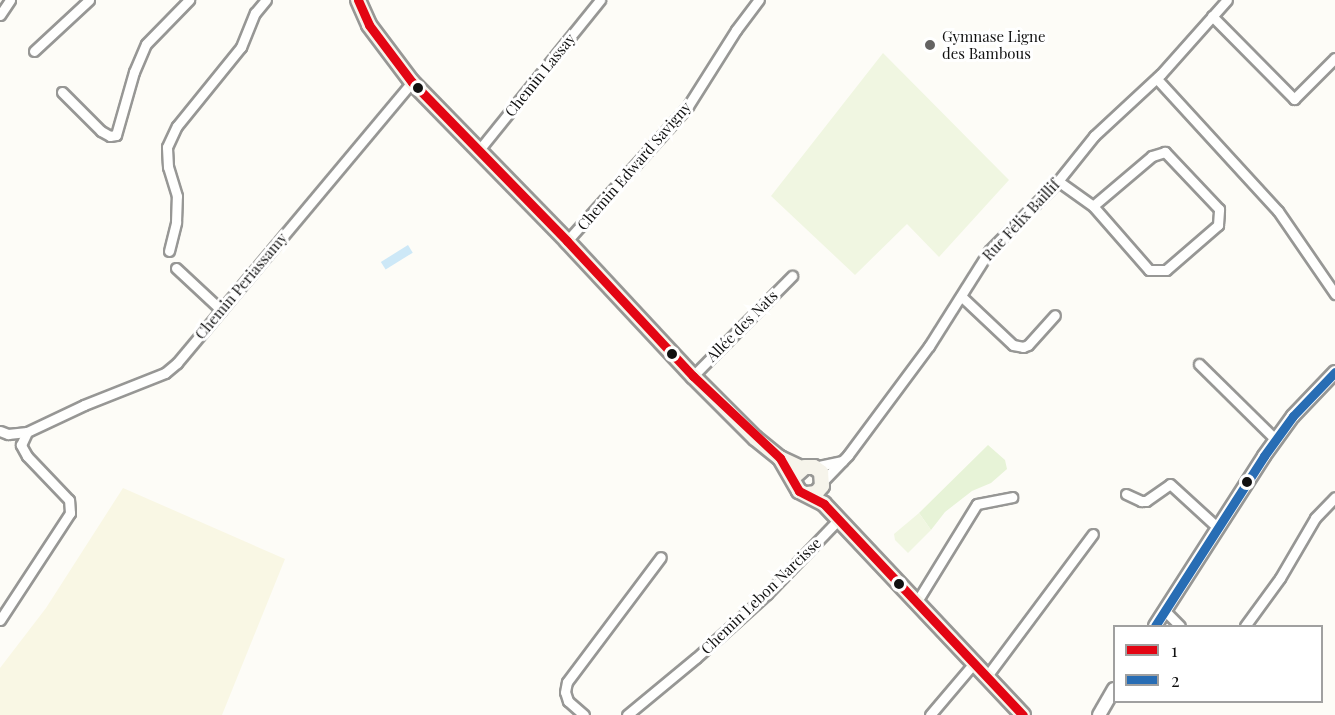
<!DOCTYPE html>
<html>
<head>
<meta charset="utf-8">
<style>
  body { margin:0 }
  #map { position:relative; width:1335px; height:715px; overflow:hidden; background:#fdfcf7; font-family:"Playfair Display",serif }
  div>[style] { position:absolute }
  .farmland>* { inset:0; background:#f9f7e4 }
  .green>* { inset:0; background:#e7f3d7 }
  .pitch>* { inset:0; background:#f0f6e1 }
  .water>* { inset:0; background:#cde8f7; transform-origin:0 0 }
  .roads { filter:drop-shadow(2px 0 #979795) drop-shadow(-2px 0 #979795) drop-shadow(0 2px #979795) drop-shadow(0 -2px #979795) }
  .minor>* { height:9px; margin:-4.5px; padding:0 4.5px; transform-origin:4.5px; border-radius:4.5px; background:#fffffe }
  .tertiary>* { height:12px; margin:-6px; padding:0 6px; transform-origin:6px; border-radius:6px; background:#fffffe }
  .secondary>* { height:14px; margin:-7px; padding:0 7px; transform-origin:7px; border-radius:7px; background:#f6f4eb }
  .bus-1>* { height:9px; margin:-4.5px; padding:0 4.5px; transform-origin:4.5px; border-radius:4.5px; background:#e30513 }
  .bus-2>* { height:9px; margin:-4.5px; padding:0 4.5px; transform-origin:4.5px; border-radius:4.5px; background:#286db4 }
  .dots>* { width:16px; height:16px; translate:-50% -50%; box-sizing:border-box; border:3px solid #fff; border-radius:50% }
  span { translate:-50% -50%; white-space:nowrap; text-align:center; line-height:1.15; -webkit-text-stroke:6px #fff; paint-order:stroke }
  .poi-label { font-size:15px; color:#111 }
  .left { translate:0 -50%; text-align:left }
  .street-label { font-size:15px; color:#111 }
  .legend { position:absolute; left:1113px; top:625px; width:210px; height:78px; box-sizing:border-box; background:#fff; border:2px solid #a0a0a0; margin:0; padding:8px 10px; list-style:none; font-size:18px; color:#111 }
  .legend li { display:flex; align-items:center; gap:12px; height:30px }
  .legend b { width:30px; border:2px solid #a0a0a0 }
</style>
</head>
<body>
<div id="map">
  <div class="farmland">
    <i style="clip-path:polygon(123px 488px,285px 559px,222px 715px,0 715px,0 668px,46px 608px)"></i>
  </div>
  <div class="green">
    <i style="clip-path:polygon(988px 445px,1005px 460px,1007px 469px,991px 483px,972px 491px,945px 512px,931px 530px,919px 513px)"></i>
  </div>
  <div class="pitch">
    <i style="clip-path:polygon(883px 53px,1009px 180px,939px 257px,907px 224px,855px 275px,771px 196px)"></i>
    <i style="clip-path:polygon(919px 513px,931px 530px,908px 553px,895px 540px,894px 534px)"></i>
  </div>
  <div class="water">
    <i style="left:408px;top:245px;width:9px;height:32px;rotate:58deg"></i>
  </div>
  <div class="roads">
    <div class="minor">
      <i style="left:0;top:15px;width:18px;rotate:-56deg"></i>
      <i style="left:1212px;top:16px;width:117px;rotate:45.3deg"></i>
      <i style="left:1294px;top:99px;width:58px;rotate:-45deg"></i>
      <i style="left:34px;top:51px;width:75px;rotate:-42.8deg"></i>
      <i style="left:1157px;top:79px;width:179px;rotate:47.5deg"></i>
      <i style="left:1278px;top:211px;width:101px;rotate:55.5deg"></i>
      <i style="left:62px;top:92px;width:55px;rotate:45deg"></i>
      <i style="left:101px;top:131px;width:10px;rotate:29deg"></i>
      <i style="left:110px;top:136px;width:6px;rotate:-9deg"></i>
      <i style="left:116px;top:135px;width:66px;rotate:-74.1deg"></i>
      <i style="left:134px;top:72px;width:30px;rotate:-67deg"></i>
      <i style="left:146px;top:44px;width:62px;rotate:-45.7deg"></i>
      <i style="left:479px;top:150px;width:193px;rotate:-51.1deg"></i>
      <i style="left:1058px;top:181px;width:43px;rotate:35.5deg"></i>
      <i style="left:1093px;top:206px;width:85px;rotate:48.8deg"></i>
      <i style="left:1149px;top:270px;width:17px"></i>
      <i style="left:1166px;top:270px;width:69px;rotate:-40.9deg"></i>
      <i style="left:1218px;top:225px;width:16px;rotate:-86deg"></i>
      <i style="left:1219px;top:209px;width:79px;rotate:-133.5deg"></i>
      <i style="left:1165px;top:152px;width:14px;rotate:163deg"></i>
      <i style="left:1152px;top:156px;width:77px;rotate:139.7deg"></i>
      <i style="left:567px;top:241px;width:181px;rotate:-48.1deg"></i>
      <i style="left:688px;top:106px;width:90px;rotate:-57.7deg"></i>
      <i style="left:736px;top:30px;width:38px;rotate:-53deg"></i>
      <i style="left:169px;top:251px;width:30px;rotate:-76deg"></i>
      <i style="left:176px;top:222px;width:26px;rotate:-88deg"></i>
      <i style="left:177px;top:196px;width:30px;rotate:-107deg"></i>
      <i style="left:168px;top:167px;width:20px;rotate:-93deg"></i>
      <i style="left:167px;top:147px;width:23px;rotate:-65deg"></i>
      <i style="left:177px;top:126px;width:102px;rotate:-51deg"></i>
      <i style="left:241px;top:47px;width:37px;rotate:-68deg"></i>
      <i style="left:255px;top:13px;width:17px;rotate:-50deg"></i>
      <i style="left:176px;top:268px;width:62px;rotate:43deg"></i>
      <i style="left:961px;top:296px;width:71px;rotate:43.3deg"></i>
      <i style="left:1013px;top:345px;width:10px;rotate:11deg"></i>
      <i style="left:1023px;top:347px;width:5px;rotate:-22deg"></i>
      <i style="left:1028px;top:345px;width:40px;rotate:-48deg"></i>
      <i style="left:1199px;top:364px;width:108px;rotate:44.6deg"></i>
      <i style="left:693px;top:376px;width:141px;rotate:-45.3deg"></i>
      <i style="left:0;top:431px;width:9px;rotate:21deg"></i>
      <i style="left:8px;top:434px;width:19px;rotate:-6deg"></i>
      <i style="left:27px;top:432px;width:63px;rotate:-25.3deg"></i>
      <i style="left:84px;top:405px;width:87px;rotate:-21.6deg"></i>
      <i style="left:165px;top:373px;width:16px;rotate:-40deg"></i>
      <i style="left:177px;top:363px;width:366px;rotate:-50.1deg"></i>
      <i style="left:814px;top:467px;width:29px;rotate:-12deg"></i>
      <i style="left:823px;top:481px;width:36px;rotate:-46deg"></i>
      <i style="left:848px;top:455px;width:136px;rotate:-53.4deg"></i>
      <i style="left:929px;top:346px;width:112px;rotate:-57.7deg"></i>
      <i style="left:989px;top:251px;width:98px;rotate:-45.4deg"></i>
      <i style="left:1058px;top:181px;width:58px;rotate:-51.3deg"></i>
      <i style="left:1094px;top:136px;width:91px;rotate:-42.8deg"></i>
      <i style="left:1161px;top:74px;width:99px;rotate:-48.3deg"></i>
      <i style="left:1126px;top:494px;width:17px;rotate:25deg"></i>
      <i style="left:1141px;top:501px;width:5px"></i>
      <i style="left:1146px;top:501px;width:29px;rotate:-35deg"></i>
      <i style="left:1170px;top:484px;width:65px;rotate:42.5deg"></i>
      <i style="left:916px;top:603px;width:116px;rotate:-58.4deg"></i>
      <i style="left:977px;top:504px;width:36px;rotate:-11deg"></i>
      <i style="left:1165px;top:611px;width:21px;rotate:45deg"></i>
      <i style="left:0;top:620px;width:128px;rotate:-56.8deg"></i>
      <i style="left:70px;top:513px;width:13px;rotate:-94deg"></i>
      <i style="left:69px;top:500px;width:61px;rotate:-133.7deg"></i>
      <i style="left:27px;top:456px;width:13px;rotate:-119deg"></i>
      <i style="left:21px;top:445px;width:14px;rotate:-65deg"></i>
      <i style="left:1245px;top:626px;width:59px;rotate:-53.9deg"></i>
      <i style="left:1280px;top:578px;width:69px;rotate:-59.7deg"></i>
      <i style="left:1315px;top:518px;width:29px;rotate:-46deg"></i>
      <i style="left:987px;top:676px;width:177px;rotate:-53.3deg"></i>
      <i style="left:584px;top:715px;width:21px;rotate:-139deg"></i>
      <i style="left:568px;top:701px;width:9px;rotate:-108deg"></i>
      <i style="left:565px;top:692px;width:10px;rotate:-79deg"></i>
      <i style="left:567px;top:682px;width:156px;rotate:-53.1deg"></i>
      <i style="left:627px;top:715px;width:89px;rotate:-39.6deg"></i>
      <i style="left:696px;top:658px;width:96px;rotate:-42deg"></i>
      <i style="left:767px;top:594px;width:101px;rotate:-46.2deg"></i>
      <i style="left:930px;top:715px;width:70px;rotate:-49.7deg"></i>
    </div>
    <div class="tertiary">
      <i style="left:1155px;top:626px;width:202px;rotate:-57.3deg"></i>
      <i style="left:1264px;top:456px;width:49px;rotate:-54.1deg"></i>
      <i style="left:1293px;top:416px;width:61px;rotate:-46.3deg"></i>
      <i style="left:1099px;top:715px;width:30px;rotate:-60deg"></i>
    </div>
    <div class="secondary">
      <i style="left:358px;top:0;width:27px;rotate:66deg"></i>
      <i style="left:369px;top:25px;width:71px;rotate:53deg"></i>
      <i style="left:412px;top:82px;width:222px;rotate:45.7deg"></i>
      <i style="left:567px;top:241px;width:185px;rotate:47deg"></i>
      <i style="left:693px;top:376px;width:88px;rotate:45deg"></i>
      <i style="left:755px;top:438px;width:32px;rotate:39deg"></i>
      <i style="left:780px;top:458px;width:23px;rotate:25deg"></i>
      <i style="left:780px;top:458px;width:38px;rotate:60deg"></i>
      <i style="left:799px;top:491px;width:28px;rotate:27deg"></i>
      <i style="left:824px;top:504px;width:290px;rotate:46.7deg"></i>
      <i style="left:796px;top:475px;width:12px;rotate:-42deg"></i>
      <i style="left:805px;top:467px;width:9px"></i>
      <i style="left:814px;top:467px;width:9px;rotate:36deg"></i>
      <i style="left:821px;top:472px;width:14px;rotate:86deg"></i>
      <i style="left:822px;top:486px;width:9px;rotate:131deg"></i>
      <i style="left:816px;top:493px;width:9px;rotate:174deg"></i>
    </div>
  </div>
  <div class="bus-1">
    <i style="left:358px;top:0;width:27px;rotate:66deg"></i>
    <i style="left:369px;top:25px;width:71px;rotate:53deg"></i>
    <i style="left:412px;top:82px;width:222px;rotate:45.7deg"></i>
    <i style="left:567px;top:241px;width:185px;rotate:47deg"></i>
    <i style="left:693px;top:376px;width:120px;rotate:43.3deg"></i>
    <i style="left:780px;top:458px;width:38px;rotate:60deg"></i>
    <i style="left:799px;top:491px;width:28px;rotate:27deg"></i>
    <i style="left:824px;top:504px;width:290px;rotate:46.7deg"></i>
  </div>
  <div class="bus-2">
    <i style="left:1155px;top:626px;width:202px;rotate:-57.3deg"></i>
    <i style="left:1264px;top:456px;width:49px;rotate:-54.1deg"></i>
    <i style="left:1293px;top:416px;width:61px;rotate:-46.3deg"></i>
  </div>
  <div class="dots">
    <i style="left:930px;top:45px;background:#646362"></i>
    <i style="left:418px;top:88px;background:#111"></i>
    <i style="left:672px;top:354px;background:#111"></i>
    <i style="left:1247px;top:482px;background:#111"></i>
    <i style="left:899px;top:584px;background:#111"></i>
  </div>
  <div class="poi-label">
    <span class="left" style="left:942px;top:45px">Gymnase Ligne<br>des Bambous</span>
  </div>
  <div class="street-label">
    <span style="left:540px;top:75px;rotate:-51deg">Chemin Lassay</span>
    <span style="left:634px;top:166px;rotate:-49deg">Chemin Edward Savigny</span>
    <span style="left:1021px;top:220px;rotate:-47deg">Rue Félix Baillif</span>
    <span style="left:241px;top:286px;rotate:-50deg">Chemin Periassamy</span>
    <span style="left:742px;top:326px;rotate:-45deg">Allée des Nats</span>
    <span style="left:761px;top:596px;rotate:-44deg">Chemin Lebon Narcisse</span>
  </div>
  <ul class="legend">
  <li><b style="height:8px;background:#e30513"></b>1</li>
  <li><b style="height:8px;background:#286db4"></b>2</li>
  </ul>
</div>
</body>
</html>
